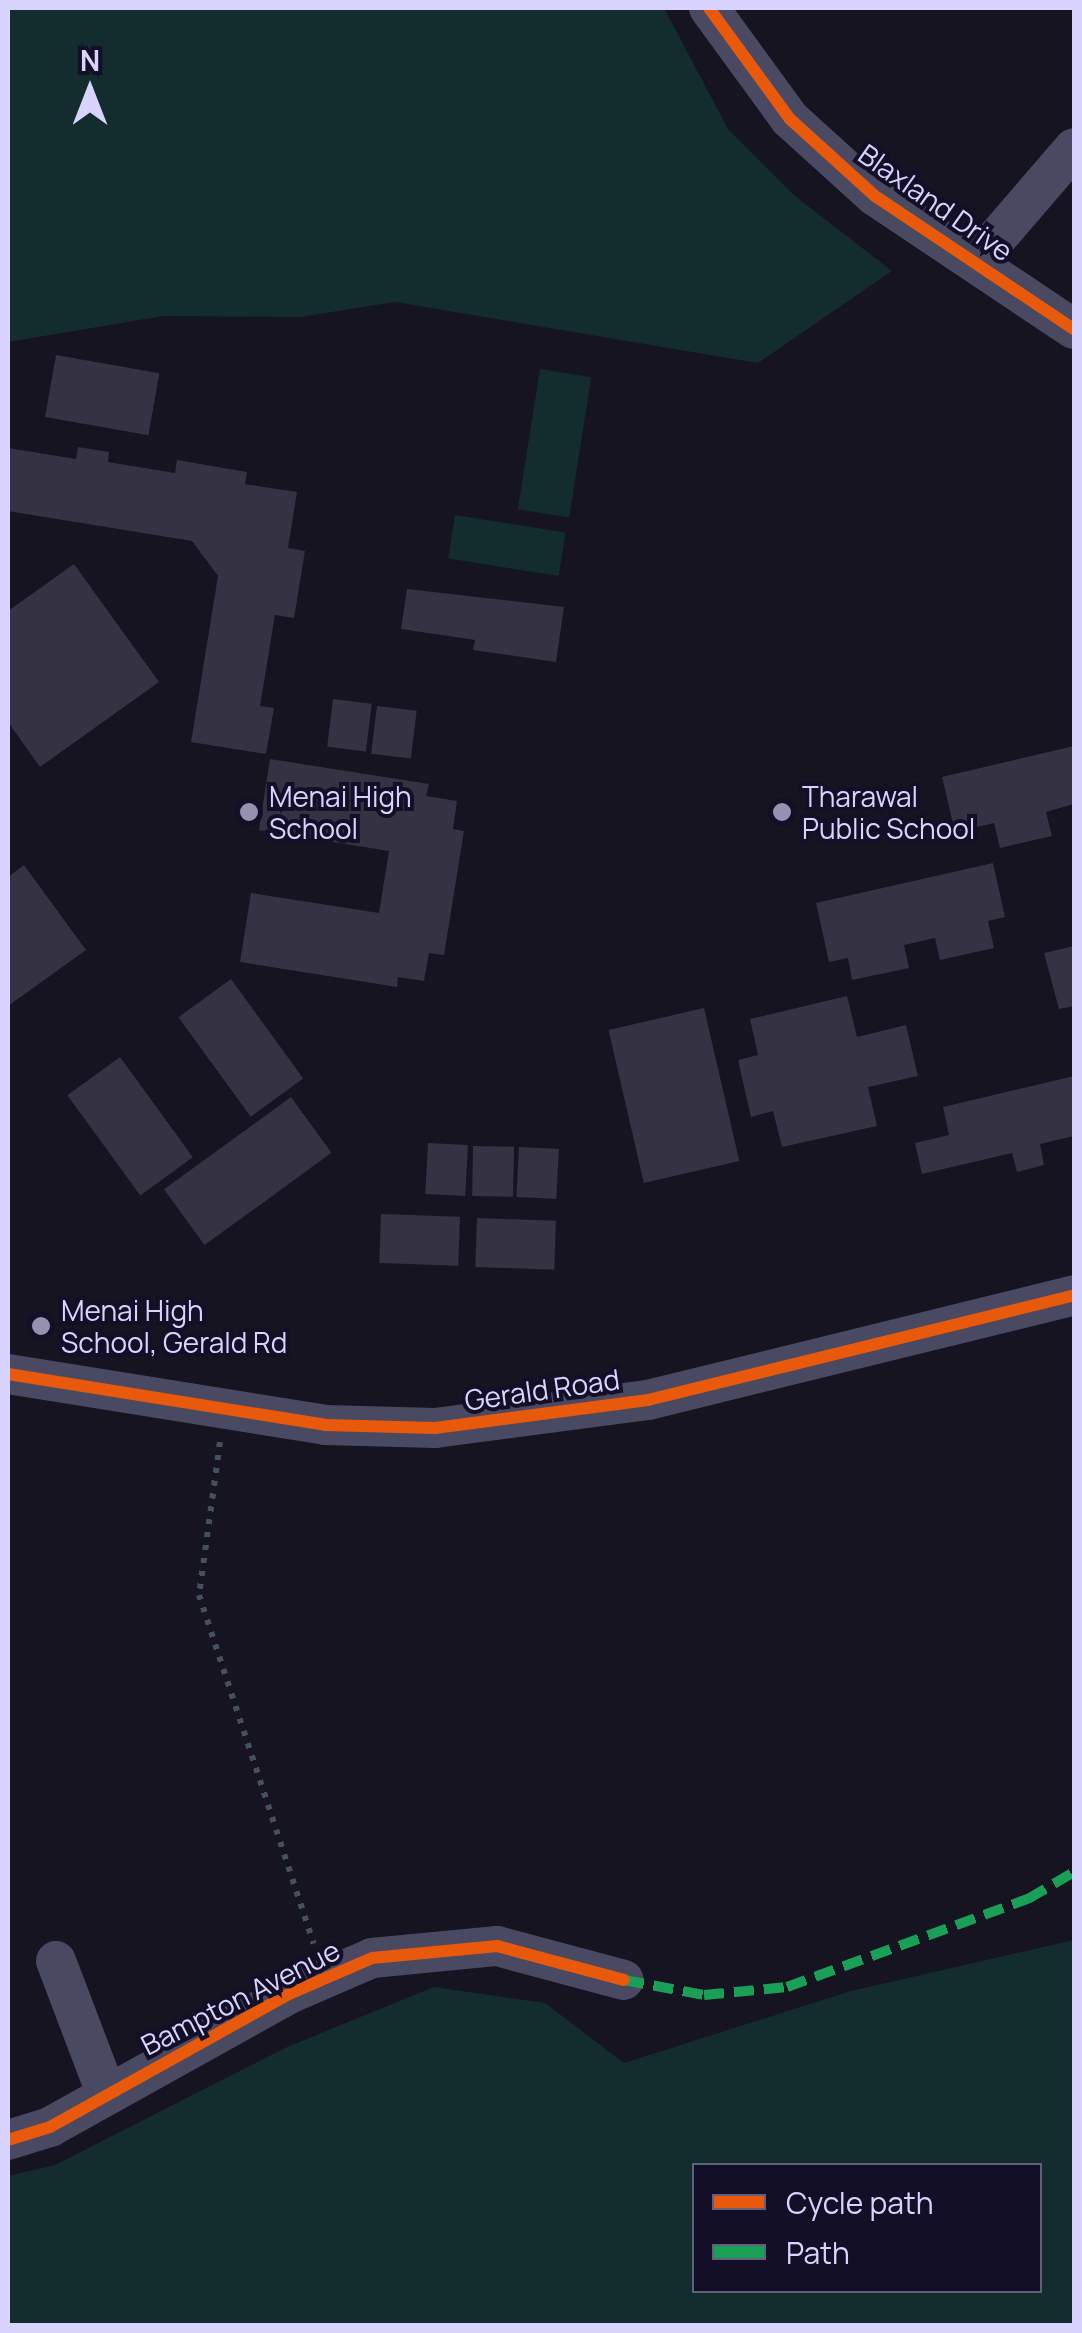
<!DOCTYPE html>
<html>
<head>
<meta charset="utf-8">
<style>
  body { margin:0 }
  #map { position:relative; width:1082px; height:2333px; overflow:hidden; background:#161421; font-family:Manrope,sans-serif }
  div>[style] { position:absolute }
  .green>* { inset:0; background:#132c2d; transform-origin:0 0 }
  .building>* { inset:0; background:#343243; transform-origin:0 0 }
  .path>* { height:6px; margin-top:-3px; transform-origin:0; background:repeating-linear-gradient(90deg,#44505f 0 5px,transparent 0 13px) }
  .street>* { height:40px; margin:-20px; padding:0 20px; transform-origin:20px; border-radius:20px; background:#4a4962 }
  .quiet>* { height:10px; margin-top:-5px; transform-origin:0; background:repeating-linear-gradient(90deg,#1a9f57 0 20px,transparent 0 30px) }
  .cycleway>* { height:12px; margin:-6px; padding:0 6px; transform-origin:6px; border-radius:6px; background:#e8590c }
  .dots>* { width:28px; height:28px; translate:-50% -50%; box-sizing:border-box; border:5px solid #130f26; border-radius:50% }
  span { translate:-50% -50%; white-space:nowrap; text-align:center; line-height:1.15; -webkit-text-stroke:8px #130f26; paint-order:stroke }
  .street-label { font-size:28px; color:#d9d4ff }
  .poi-label { font-size:28px; color:#d9d4ff }
  .left { translate:0 -50%; text-align:left }
  .frame { position:absolute; inset:0; border:10px solid #d9d4ff; pointer-events:none }
  .legend { position:absolute; left:692px; top:2163px; width:350px; height:130px; box-sizing:border-box; background:#130f26; border:2px solid #625e7d; margin:0; padding:12px 18px; list-style:none; font-size:30px; color:#d9d4ff }
  .legend li { display:flex; align-items:center; gap:20px; height:50px }
  .legend b { width:50px; border:2px solid #625e7d }
  .north { position:absolute; left:40px; top:40px; width:100px; height:100px; -webkit-text-stroke:8px #130f26; paint-order:stroke; rotate:0deg; font-size:28px; font-weight:700; line-height:40px; text-align:center; color:#d9d4ff }
  .north::after { content:''; display:block; margin:auto; width:35px; height:45px; background:#d9d4ff; clip-path:polygon(50% 0,100% 100%,50% 72%,0 100%) }
</style>
</head>
<body>
<div id="map">
  <div class="green">
    <i style="clip-path:polygon(8px 8px,664px 8px,728px 129px,795px 196px,892px 271px,758px 363px,395px 302px,300px 317px,163px 316px,8px 342px)"></i>
    <i style="left:540px;top:369px;width:52px;height:142px;rotate:9deg"></i>
    <i style="left:455px;top:515px;width:112px;height:44px;rotate:9deg"></i>
    <i style="clip-path:polygon(evenodd,1074px 1940px,1074px 2325px,8px 2325px,8px 2176px,55px 2165px,287px 2047px,434px 1987px,545px 2003px,624px 2063px,851px 1991px,1074px 1940px,694px 2166px,1040px 2166px,1040px 2290px,694px 2290px,694px 2166px)"></i>
  </div>
  <div class="building">
    <i style="left:56px;top:355px;width:105px;height:63px;rotate:10deg"></i>
    <i style="clip-path:polygon(78px 447px,109px 452px,108px 462px,175px 473px,177px 460px,247px 472px,245px 484px,297px 492px,288px 548px,305px 551px,294px 618px,275px 615px,260px 706px,274px 708px,266px 754px,191px 742px,218px 576px,192px 541px,8px 511px,8px 448px,76px 459px)"></i>
    <i style="clip-path:polygon(74px 564px,159px 682px,40px 767px,8px 722px,8px 611px)"></i>
    <i style="clip-path:polygon(407px 589px,564px 607px,556px 662px,473px 650px,475px 640px,401px 629px)"></i>
    <i style="left:333px;top:699px;width:39px;height:48px;rotate:7deg"></i>
    <i style="left:377px;top:706px;width:40px;height:48px;rotate:7deg"></i>
    <i style="clip-path:polygon(1074px 746px,1074px 804px,1046px 812px,1052px 836px,1000px 848px,994px 823px,955px 832px,942px 777px)"></i>
    <i style="clip-path:polygon(270px 759px,429px 784px,426px 796px,457px 801px,453px 829px,464px 831px,444px 955px,429px 953px,424px 981px,398px 977px,397px 987px,240px 962px,251px 893px,379px 913px,389px 851px,259px 830px)"></i>
    <i style="clip-path:polygon(993px 863px,1005px 917px,988px 921px,994px 948px,940px 960px,935px 938px,904px 945px,909px 968px,852px 980px,848px 958px,829px 962px,816px 903px)"></i>
    <i style="clip-path:polygon(24px 865px,86px 950px,8px 1006px,8px 877px)"></i>
    <i style="clip-path:polygon(1074px 946px,1074px 1006px,1059px 1009px,1044px 953px)"></i>
    <i style="left:231px;top:979px;width:123px;height:65px;rotate:54deg"></i>
    <i style="clip-path:polygon(847px 996px,857px 1037px,906px 1025px,918px 1076px,868px 1087px,877px 1126px,782px 1147px,773px 1111px,751px 1117px,738px 1060px,758px 1055px,750px 1019px)"></i>
    <i style="left:704px;top:1008px;width:157px;height:98px;rotate:77deg"></i>
    <i style="left:120px;top:1057px;width:124px;height:65px;rotate:54deg"></i>
    <i style="clip-path:polygon(1074px 1076px,1074px 1136px,1040px 1144px,1044px 1165px,1017px 1172px,1012px 1153px,922px 1174px,915px 1143px,949px 1135px,943px 1107px)"></i>
    <i style="left:291px;top:1097px;width:69px;height:157px;rotate:54deg"></i>
    <i style="left:428px;top:1143px;width:40px;height:51px;rotate:3deg"></i>
    <i style="left:473px;top:1146px;width:41px;height:50px;rotate:1deg"></i>
    <i style="left:519px;top:1147px;width:40px;height:50px;rotate:3deg"></i>
    <i style="left:381px;top:1214px;width:79px;height:49px;rotate:2deg"></i>
    <i style="left:477px;top:1218px;width:79px;height:49px;rotate:2deg"></i>
  </div>
  <div class="path">
    <i style="left:220px;top:1442px;width:154px;rotate:97.8deg"></i>
    <i style="left:199px;top:1595px;width:367px;rotate:71.8deg"></i>
  </div>
  <div class="street">
    <i style="left:709px;top:8px;width:137px;rotate:53.9deg"></i>
    <i style="left:790px;top:119px;width:115px;rotate:42.2deg"></i>
    <i style="left:875px;top:196px;width:239px;rotate:33.8deg"></i>
    <i style="left:976px;top:262px;width:150px;rotate:-49.3deg"></i>
    <i style="left:8px;top:1374px;width:321px;rotate:9.1deg"></i>
    <i style="left:325px;top:1425px;width:110px;rotate:1.6deg"></i>
    <i style="left:435px;top:1428px;width:215px;rotate:-7.5deg"></i>
    <i style="left:648px;top:1400px;width:439px;rotate:-13.8deg"></i>
    <i style="left:56px;top:1961px;width:143px;rotate:69.2deg"></i>
    <i style="left:8px;top:2140px;width:44px;rotate:-17.2deg"></i>
    <i style="left:50px;top:2127px;width:274px;rotate:-29.1deg"></i>
    <i style="left:289px;top:1994px;width:90px;rotate:-23.4deg"></i>
    <i style="left:372px;top:1958px;width:126px;rotate:-5.5deg"></i>
    <i style="left:497px;top:1946px;width:131px;rotate:15deg"></i>
  </div>
  <div class="quiet">
    <i style="left:624px;top:1980px;width:81px;rotate:10.6deg"></i>
    <i style="left:704px;top:1995px;width:83px;rotate:-5.5deg"></i>
    <i style="left:787px;top:1987px;width:257px;rotate:-20.1deg"></i>
    <i style="left:1028px;top:1899px;width:53px;rotate:-30.4deg"></i>
  </div>
  <div class="cycleway">
    <i style="left:709px;top:8px;width:137px;rotate:53.9deg"></i>
    <i style="left:790px;top:119px;width:115px;rotate:42.2deg"></i>
    <i style="left:875px;top:196px;width:239px;rotate:33.8deg"></i>
    <i style="left:8px;top:1374px;width:321px;rotate:9.1deg"></i>
    <i style="left:325px;top:1425px;width:110px;rotate:1.6deg"></i>
    <i style="left:435px;top:1428px;width:215px;rotate:-7.5deg"></i>
    <i style="left:648px;top:1400px;width:439px;rotate:-13.8deg"></i>
    <i style="left:8px;top:2140px;width:44px;rotate:-17.2deg"></i>
    <i style="left:50px;top:2127px;width:274px;rotate:-29.1deg"></i>
    <i style="left:289px;top:1994px;width:90px;rotate:-23.4deg"></i>
    <i style="left:372px;top:1958px;width:126px;rotate:-5.5deg"></i>
    <i style="left:497px;top:1946px;width:131px;rotate:15deg"></i>
  </div>
  <div class="dots">
    <i style="left:249px;top:812px;background:#9591b1"></i>
    <i style="left:782px;top:812px;background:#9591b1"></i>
    <i style="left:41px;top:1326px;background:#9591b1"></i>
  </div>
  <div class="street-label">
    <span style="left:936px;top:202px;rotate:35deg">Blaxland Drive</span>
    <span style="left:542px;top:1389px;rotate:-8deg">Gerald Road</span>
    <span style="left:240px;top:1997px;rotate:-27deg">Bampton Avenue</span>
  </div>
  <div class="poi-label">
    <span class="left" style="left:269px;top:812px">Menai High<br>School</span>
    <span class="left" style="left:802px;top:812px">Tharawal<br>Public School</span>
    <span class="left" style="left:61px;top:1326px">Menai High<br>School, Gerald Rd</span>
  </div>
  <div class="frame"></div>
  <ul class="legend">
  <li><b style="height:12px;background:#e8590c"></b>Cycle path</li>
  <li><b style="height:12px;background:#1a9f57"></b>Path</li>
  </ul>
  <div class="north">N</div>
</div>
</body>
</html>
